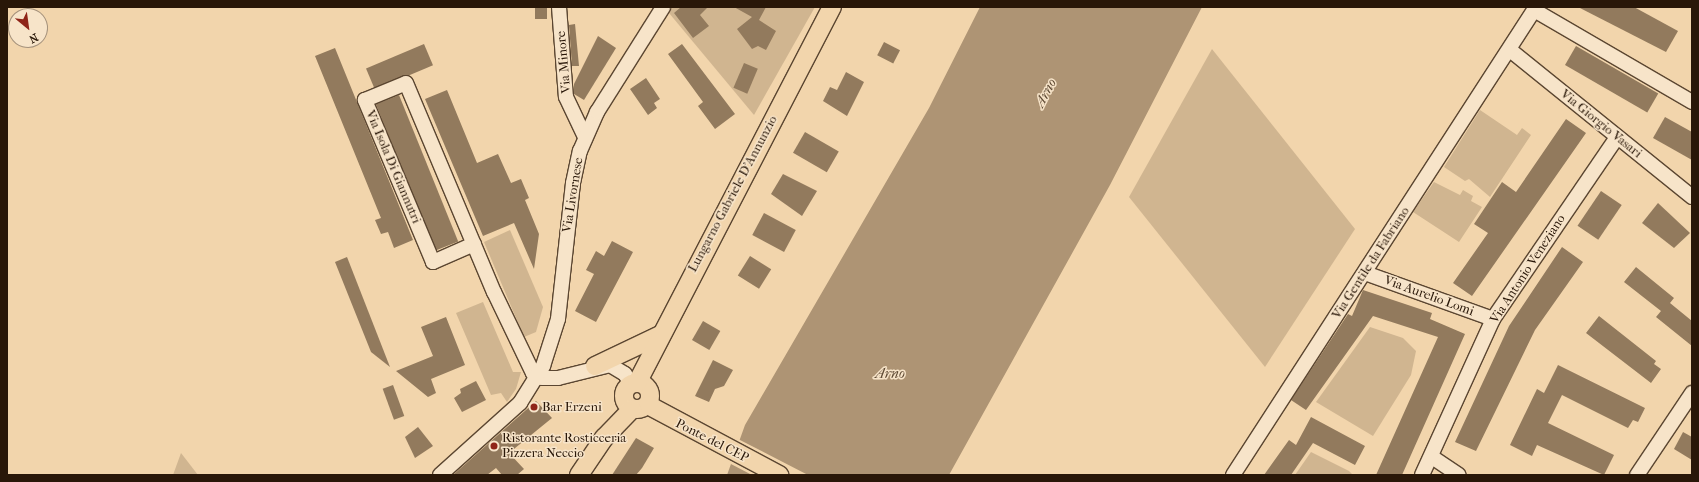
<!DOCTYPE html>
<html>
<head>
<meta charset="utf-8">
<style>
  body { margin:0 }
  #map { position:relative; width:1699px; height:482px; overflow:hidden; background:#f2d5ac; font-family:"IM FELL French Canon",serif }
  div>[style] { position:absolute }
  .green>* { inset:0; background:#d0b590 }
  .water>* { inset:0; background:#ae9474 }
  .pier>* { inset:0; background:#f2d5ac }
  .building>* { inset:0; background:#927a5d; transform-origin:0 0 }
  .roads { filter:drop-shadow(1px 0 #5b4631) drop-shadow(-1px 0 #5b4631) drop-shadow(0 1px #5b4631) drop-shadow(0 -1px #5b4631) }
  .minor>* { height:14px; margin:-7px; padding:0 7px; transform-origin:7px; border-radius:7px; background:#f7e4c9 }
  .major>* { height:18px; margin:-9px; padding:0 9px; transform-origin:9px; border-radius:9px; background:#f2d5ac }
  .major>.ring { margin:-9px; padding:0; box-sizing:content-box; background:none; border:18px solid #f2d5ac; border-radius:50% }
  .dots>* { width:11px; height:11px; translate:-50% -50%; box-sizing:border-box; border:2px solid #f7e4c9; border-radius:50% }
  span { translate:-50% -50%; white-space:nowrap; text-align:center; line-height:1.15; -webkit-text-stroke:3px #f7e4c9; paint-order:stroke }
  .street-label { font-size:13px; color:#291708 }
  .poi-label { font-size:13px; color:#291708 }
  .left { translate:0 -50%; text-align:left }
  .water-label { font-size:14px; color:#5e4933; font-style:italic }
  .frame { position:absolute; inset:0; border:8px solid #291708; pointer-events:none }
  .north { position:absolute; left:8px; top:8px; width:40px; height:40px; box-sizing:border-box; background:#f7e4c9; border:1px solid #a5927c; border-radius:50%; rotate:151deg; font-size:11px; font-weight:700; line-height:16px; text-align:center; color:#291708 }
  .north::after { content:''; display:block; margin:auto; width:14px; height:18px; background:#8f2418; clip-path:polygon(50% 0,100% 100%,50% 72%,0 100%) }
</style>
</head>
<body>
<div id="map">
  <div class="green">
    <i style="clip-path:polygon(673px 7px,815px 7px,754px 115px,669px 13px)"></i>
    <i style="clip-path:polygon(1212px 49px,1355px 229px,1265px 367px,1129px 197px)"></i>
    <i style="clip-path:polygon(1480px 110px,1517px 135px,1522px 128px,1531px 135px,1490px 197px,1469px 179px,1465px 181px,1444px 167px)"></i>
    <i style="clip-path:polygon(1434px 182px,1460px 195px,1463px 190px,1473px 196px,1471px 201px,1482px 207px,1459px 242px,1413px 212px)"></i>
    <i style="clip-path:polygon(510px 230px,543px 307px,536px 332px,524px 337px,484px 242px)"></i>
    <i style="clip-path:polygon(483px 302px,513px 372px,521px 372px,516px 389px,507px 402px,501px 393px,491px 395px,456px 313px)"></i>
    <i style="clip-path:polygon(1370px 327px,1403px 338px,1416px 351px,1411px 375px,1373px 436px,1316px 402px)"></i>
    <i style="clip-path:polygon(1311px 452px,1349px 471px,1353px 475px,1295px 475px)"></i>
    <i style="clip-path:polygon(181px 453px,198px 475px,173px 475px)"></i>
  </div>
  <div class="water">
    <i style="clip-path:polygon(980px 7px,1202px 7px,1110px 185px,949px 475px,727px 475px,745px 425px,929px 108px)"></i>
  </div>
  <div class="pier">
    <i style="clip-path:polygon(738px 439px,808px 475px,752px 475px,729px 463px)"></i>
  </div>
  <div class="building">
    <i style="left:535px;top:7px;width:12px;height:12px"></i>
    <i style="clip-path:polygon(681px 7px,708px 7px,700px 15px,709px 26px,693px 38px,674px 13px)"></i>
    <i style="clip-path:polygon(734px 7px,766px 7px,759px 20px,776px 31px,766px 50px,758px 46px,752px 49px,737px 29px,752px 17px)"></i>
    <i style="clip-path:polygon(1578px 7px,1634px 7px,1678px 31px,1666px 52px)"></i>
    <i style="clip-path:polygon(575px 24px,579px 66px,572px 66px,569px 25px)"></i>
    <i style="clip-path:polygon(598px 36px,616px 48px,584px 100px,574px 94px,574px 84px)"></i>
    <i style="left:884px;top:42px;width:18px;height:15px;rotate:27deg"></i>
    <i style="left:424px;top:44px;width:23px;height:63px;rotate:67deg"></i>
    <i style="clip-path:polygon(682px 44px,735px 114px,715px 129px,698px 106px,703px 102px,668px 54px)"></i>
    <i style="left:1576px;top:46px;width:95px;height:22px;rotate:30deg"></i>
    <i style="clip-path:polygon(335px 48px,413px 240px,394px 248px,388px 232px,381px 234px,375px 220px,381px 218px,315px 56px)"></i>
    <i style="left:744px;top:63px;width:15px;height:27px;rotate:23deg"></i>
    <i style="clip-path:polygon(846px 72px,864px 82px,847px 116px,823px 101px,830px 87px,837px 90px)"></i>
    <i style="clip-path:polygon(646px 78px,660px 99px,654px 103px,657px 108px,648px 115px,630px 89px)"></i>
    <i style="clip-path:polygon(447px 90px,477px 163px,498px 154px,511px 183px,521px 179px,529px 198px,525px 200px,539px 234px,534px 269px,514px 223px,483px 236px,425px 99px)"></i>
    <i style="left:399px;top:95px;width:158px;height:25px;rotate:68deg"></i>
    <i style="clip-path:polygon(1665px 117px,1692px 132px,1692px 160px,1653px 138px)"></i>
    <i style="clip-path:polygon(1566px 119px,1586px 133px,1472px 296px,1453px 283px,1488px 233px,1474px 224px,1502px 182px,1516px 192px)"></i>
    <i style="left:805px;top:132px;width:39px;height:24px;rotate:30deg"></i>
    <i style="clip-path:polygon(783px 174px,817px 191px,802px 216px,771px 194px)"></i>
    <i style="left:1601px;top:191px;width:25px;height:42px;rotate:34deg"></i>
    <i style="clip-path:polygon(1658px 203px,1690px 233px,1674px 248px,1642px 223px)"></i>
    <i style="left:764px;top:213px;width:36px;height:25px;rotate:28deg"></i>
    <i style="clip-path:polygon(612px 241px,633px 252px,596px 322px,575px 311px,594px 274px,586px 270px,596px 251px,604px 256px)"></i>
    <i style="clip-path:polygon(1562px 247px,1583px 262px,1535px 330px,1476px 451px,1455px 442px,1509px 326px)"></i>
    <i style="left:750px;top:256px;width:25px;height:23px;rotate:32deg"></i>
    <i style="clip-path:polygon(347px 257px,390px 367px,371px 352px,335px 262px)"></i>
    <i style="clip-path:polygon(1636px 267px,1674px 298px,1670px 303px,1692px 321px,1692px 346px,1656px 317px,1661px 311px,1624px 282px)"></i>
    <i style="clip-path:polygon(1363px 290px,1432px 313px,1430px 319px,1465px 334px,1402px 475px,1376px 475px,1438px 337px,1373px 316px,1306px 410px,1291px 400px,1348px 314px,1352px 316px)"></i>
    <i style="clip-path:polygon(1599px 316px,1656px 361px,1654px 364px,1661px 369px,1651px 383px,1586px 333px)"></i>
    <i style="clip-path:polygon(446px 317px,465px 365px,431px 379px,436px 393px,428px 397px,396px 371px,433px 356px,421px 327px)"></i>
    <i style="left:703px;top:321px;width:20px;height:22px;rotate:30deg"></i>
    <i style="clip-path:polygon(713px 360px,733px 370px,724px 386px,715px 389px,709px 402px,695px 396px)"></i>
    <i style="clip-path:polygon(1558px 365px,1645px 408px,1638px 422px,1633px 420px,1628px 428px,1562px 395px,1548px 423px,1614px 455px,1604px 475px,1537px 445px,1532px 456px,1510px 445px,1537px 389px,1544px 393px)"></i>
    <i style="clip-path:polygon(476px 381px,486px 400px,462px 412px,454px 398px,461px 393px,460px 389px)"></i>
    <i style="left:393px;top:385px;width:33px;height:11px;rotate:70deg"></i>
    <i style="clip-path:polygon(536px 401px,552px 418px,509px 453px,524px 469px,517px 475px,502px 475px,496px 468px,487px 475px,453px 475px)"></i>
    <i style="clip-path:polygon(1311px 417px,1365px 446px,1355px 465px,1313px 443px,1291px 475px,1264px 475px,1289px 440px,1296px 445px)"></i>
    <i style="clip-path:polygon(418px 427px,433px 446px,415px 458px,405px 437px)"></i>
    <i style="clip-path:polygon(1683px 432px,1692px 437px,1692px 460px,1674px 449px)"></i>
    <i style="clip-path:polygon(636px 438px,654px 448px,642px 468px,636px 475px,612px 475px)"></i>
  </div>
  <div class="roads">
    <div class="minor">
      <i style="left:559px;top:7px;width:90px;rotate:85.6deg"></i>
      <i style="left:566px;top:97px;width:44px;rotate:64.6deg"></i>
      <i style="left:1534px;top:10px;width:183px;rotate:30.2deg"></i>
      <i style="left:1510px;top:50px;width:234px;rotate:38.9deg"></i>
      <i style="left:474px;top:244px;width:45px;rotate:156.3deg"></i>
      <i style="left:433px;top:262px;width:176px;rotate:-112.8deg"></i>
      <i style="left:365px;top:100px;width:44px;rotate:-22.5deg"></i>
      <i style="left:406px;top:83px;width:227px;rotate:67.2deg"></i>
      <i style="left:494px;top:292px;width:90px;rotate:64.3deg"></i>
      <i style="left:533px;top:373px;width:10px;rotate:29deg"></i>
      <i style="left:542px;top:378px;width:16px"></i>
      <i style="left:558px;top:378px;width:54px;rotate:-14deg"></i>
      <i style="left:610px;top:365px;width:17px;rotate:31deg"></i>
      <i style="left:625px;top:374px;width:12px;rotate:59deg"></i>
      <i style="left:1365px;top:273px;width:136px;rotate:19.8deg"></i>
      <i style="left:1432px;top:457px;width:32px;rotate:34deg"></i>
      <i style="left:440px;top:475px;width:108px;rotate:-42deg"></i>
      <i style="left:520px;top:403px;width:44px;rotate:-58.1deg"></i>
      <i style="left:543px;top:366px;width:49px;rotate:-72.3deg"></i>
      <i style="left:558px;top:319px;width:137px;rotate:-83.7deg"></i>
      <i style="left:573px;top:183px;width:33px;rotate:-78deg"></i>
      <i style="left:580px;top:151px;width:43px;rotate:-66.4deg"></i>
      <i style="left:597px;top:112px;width:124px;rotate:-57.8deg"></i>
      <i style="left:1233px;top:475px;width:558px;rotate:-57.08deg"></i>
      <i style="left:1422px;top:475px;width:171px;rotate:-65.5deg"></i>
      <i style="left:1493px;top:319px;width:220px;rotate:-55.7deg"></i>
      <i style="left:1637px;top:475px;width:99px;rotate:-56.1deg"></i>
    </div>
    <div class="major">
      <i style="left:595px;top:366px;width:72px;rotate:-25.5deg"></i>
      <i class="ring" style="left:624px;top:383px;width:8px;height:8px"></i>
      <i style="left:637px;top:383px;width:424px;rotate:-62.6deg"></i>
      <i style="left:648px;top:405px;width:149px;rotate:28.1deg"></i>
      <i style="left:579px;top:475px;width:45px;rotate:-56deg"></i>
      <i style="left:604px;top:438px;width:40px;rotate:-46deg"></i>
    </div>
  </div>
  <div class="dots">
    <i style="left:534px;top:407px;background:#8f2418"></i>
    <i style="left:494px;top:446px;background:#8f2418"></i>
  </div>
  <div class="street-label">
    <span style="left:564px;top:62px;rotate:-95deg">Via Minore</span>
    <span style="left:1601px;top:124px;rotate:39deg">Via Giorgio Vasari</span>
    <span style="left:393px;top:167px;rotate:67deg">Via Isola Di Giannutri</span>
    <span style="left:733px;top:194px;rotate:-62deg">Lungarno Gabriele D'Annunzio</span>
    <span style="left:573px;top:195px;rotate:-81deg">Via Livornese</span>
    <span style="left:1371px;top:263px;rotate:-57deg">Via Gentile da Fabriano</span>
    <span style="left:1528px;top:269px;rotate:-57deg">Via Antonio Veneziano</span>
    <span style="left:1429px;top:296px;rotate:20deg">Via Aurelio Lomi</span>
    <span style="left:712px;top:441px;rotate:27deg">Ponte del CEP</span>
  </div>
  <div class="poi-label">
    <span class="left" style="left:542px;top:407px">Bar Erzeni</span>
    <span class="left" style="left:502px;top:446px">Ristorante Rosticceria<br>Pizzera Neccio</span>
  </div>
  <div class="water-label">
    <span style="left:1046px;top:93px;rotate:-62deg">Arno</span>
    <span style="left:890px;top:374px">Arno</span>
  </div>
  <div class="frame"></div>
  <div class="north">N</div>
</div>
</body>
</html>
